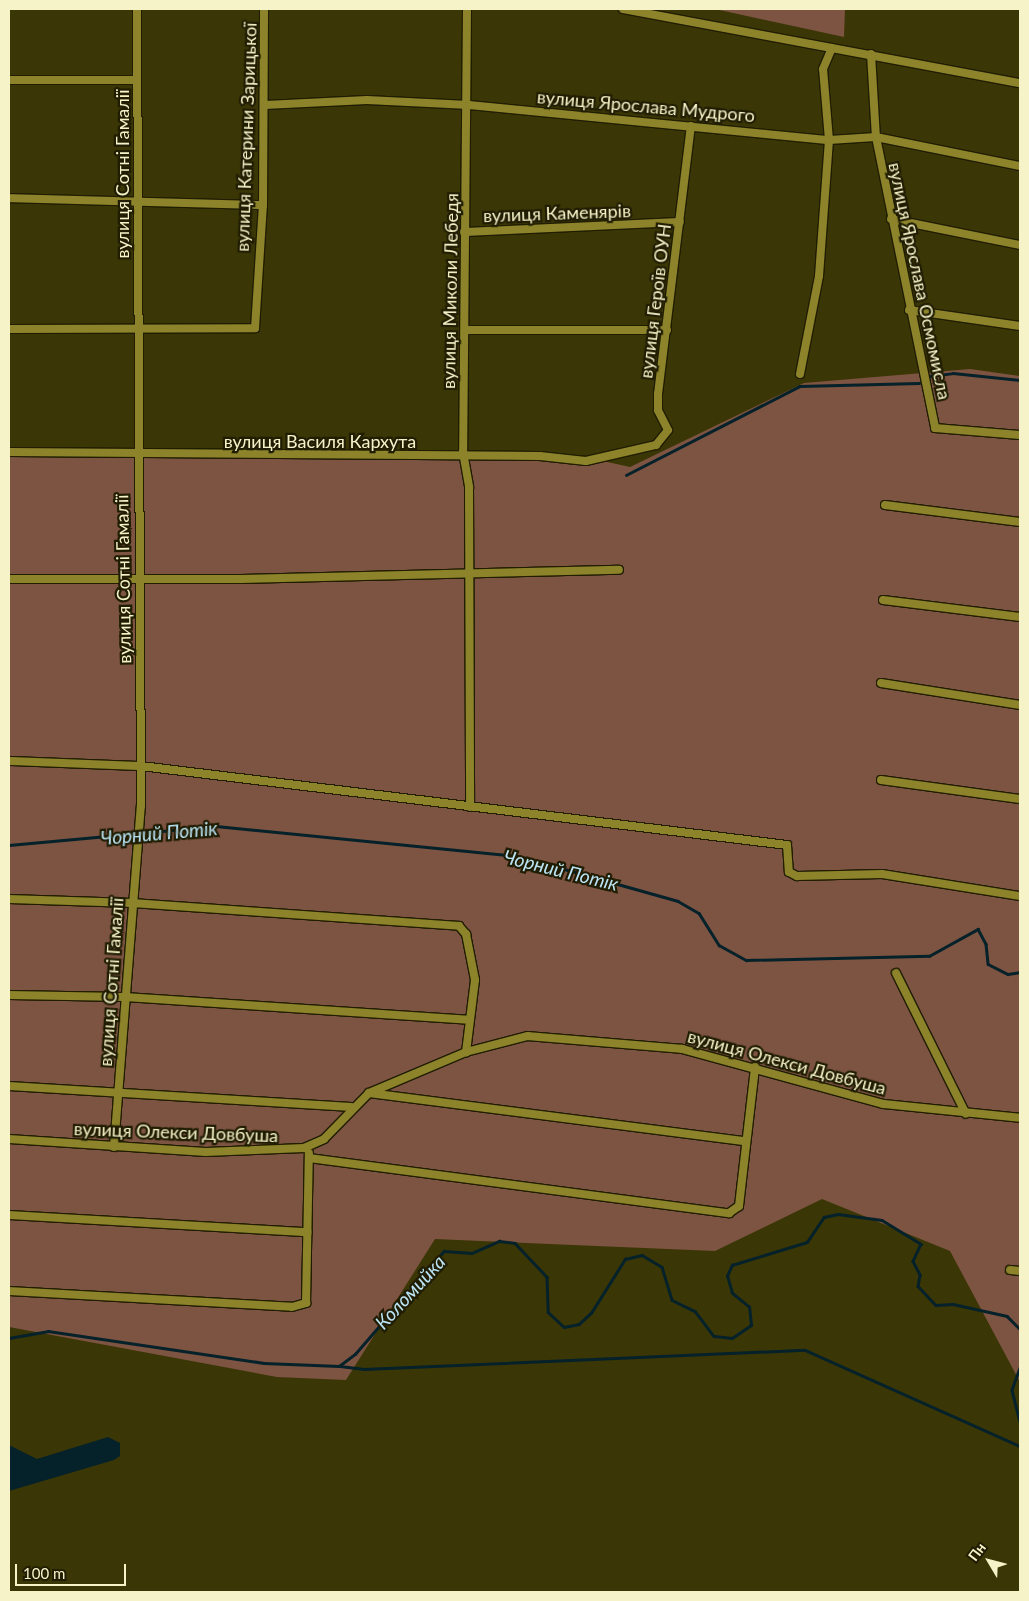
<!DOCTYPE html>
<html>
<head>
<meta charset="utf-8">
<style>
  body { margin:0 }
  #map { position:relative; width:1029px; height:1601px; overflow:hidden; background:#3b3605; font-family:Lato,sans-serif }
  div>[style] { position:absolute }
  .green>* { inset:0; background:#7d5342 }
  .water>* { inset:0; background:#05212a }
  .stream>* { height:2.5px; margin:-1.25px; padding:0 1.25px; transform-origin:1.25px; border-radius:1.25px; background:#05212a }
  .roads { filter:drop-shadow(1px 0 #201d03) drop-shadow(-1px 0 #201d03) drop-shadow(0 1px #201d03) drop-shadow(0 -1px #201d03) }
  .street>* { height:8px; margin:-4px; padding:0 4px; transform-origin:4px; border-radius:4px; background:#8c832a }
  span { translate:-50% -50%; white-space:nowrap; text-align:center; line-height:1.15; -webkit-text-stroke:4.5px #201d03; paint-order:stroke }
  .street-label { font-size:18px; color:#f6f3c9 }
  .water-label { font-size:19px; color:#bbe5f6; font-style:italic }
  .frame { position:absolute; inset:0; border:10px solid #f6f3c9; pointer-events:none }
  .north { position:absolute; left:964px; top:1536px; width:50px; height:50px; -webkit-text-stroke:4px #201d03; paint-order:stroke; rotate:307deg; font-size:14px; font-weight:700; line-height:20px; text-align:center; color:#f6f3c9 }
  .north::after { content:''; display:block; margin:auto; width:18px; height:22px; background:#f6f3c9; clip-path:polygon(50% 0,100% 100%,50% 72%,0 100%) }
  .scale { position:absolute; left:15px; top:1564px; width:111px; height:22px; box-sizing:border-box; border:2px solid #f6f3c9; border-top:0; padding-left:6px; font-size:15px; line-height:18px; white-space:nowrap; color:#f6f3c9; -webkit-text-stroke:4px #201d03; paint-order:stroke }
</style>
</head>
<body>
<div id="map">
  <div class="green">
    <i style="clip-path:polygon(715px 9px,845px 9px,844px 37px)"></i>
    <i style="clip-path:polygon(970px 369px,1020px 376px,1020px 1382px,950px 1251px,822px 1199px,715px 1251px,435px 1239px,346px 1380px,277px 1377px,9px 1327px,9px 452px,585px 457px,630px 467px,804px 383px)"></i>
  </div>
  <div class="water">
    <i style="clip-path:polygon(108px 1437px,120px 1443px,120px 1456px,114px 1460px,9px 1491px,9px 1445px,37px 1459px)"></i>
  </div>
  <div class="stream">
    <i style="left:930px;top:376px;width:23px;rotate:-7deg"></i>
    <i style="left:953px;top:373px;width:67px;rotate:6deg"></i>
    <i style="left:626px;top:475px;width:195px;rotate:-27.1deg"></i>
    <i style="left:800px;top:386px;width:119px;rotate:-1.4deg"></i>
    <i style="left:9px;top:845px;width:208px;rotate:-5.2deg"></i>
    <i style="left:216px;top:826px;width:303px;rotate:5.7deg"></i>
    <i style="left:518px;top:856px;width:166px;rotate:15.7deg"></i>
    <i style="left:678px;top:901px;width:24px;rotate:30deg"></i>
    <i style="left:699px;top:913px;width:38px;rotate:58deg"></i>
    <i style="left:719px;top:945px;width:31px;rotate:29deg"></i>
    <i style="left:746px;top:960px;width:183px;rotate:-1.3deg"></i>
    <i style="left:929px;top:956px;width:56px;rotate:-28.9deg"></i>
    <i style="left:978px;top:929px;width:17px;rotate:62deg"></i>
    <i style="left:986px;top:944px;width:20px;rotate:84deg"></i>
    <i style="left:988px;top:964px;width:22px;rotate:27deg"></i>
    <i style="left:1008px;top:974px;width:12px;rotate:-9deg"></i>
    <i style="left:9px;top:1338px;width:40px;rotate:-10deg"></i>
    <i style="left:48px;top:1331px;width:218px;rotate:8.4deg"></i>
    <i style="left:264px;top:1363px;width:75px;rotate:2.3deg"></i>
    <i style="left:339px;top:1366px;width:20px;rotate:-37deg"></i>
    <i style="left:355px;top:1354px;width:136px;rotate:-49.2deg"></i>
    <i style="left:444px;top:1251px;width:28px;rotate:4deg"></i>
    <i style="left:472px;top:1253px;width:30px;rotate:-24deg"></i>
    <i style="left:499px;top:1241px;width:16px;rotate:7deg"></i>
    <i style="left:515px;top:1243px;width:47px;rotate:46.7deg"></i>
    <i style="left:547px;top:1277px;width:35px;rotate:88deg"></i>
    <i style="left:548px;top:1312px;width:22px;rotate:43deg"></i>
    <i style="left:564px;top:1327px;width:15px;rotate:-11deg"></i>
    <i style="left:579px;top:1324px;width:16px;rotate:-43deg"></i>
    <i style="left:591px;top:1313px;width:64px;rotate:-57.8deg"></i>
    <i style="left:625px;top:1259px;width:17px;rotate:-13deg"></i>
    <i style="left:642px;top:1255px;width:23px;rotate:31deg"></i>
    <i style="left:662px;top:1267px;width:34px;rotate:73deg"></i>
    <i style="left:672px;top:1300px;width:25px;rotate:26deg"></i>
    <i style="left:695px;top:1311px;width:31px;rotate:53deg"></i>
    <i style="left:714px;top:1336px;width:18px;rotate:6deg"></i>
    <i style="left:732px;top:1338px;width:23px;rotate:-34deg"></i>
    <i style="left:751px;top:1325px;width:18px;rotate:-96deg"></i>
    <i style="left:749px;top:1307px;width:22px;rotate:-141deg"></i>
    <i style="left:732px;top:1293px;width:18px;rotate:-106deg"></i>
    <i style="left:727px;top:1276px;width:12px;rotate:-66deg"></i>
    <i style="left:732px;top:1265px;width:78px;rotate:-17deg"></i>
    <i style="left:807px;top:1242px;width:30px;rotate:-56deg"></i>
    <i style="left:824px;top:1217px;width:14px;rotate:-12deg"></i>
    <i style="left:838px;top:1214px;width:44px;rotate:7.8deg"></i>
    <i style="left:882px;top:1220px;width:46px;rotate:31.6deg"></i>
    <i style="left:921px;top:1244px;width:19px;rotate:115deg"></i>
    <i style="left:913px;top:1261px;width:16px;rotate:63deg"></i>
    <i style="left:920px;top:1275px;width:11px;rotate:100deg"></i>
    <i style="left:918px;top:1286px;width:26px;rotate:47deg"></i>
    <i style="left:936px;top:1305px;width:17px;rotate:-3deg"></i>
    <i style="left:953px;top:1304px;width:55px;rotate:12.5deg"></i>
    <i style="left:1007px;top:1316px;width:18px;rotate:45deg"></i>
    <i style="left:340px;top:1366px;width:24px;rotate:7deg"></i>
    <i style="left:364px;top:1369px;width:441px;rotate:-2.5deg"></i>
    <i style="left:805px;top:1350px;width:235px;rotate:24.1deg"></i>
    <i style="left:1020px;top:1368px;width:23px;rotate:110deg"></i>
    <i style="left:1012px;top:1390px;width:32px;rotate:76deg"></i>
  </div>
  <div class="roads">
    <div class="street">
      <i style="left:467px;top:9px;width:443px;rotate:90.5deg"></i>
      <i style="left:463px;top:452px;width:36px;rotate:80deg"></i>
      <i style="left:469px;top:487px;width:320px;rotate:89.8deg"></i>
      <i style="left:623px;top:9px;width:404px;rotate:10.6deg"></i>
      <i style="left:871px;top:54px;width:83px;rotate:86.6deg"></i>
      <i style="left:876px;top:137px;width:297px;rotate:78.5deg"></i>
      <i style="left:935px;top:428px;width:85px;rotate:4.7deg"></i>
      <i style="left:9px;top:80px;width:128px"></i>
      <i style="left:265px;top:105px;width:102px;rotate:-2.8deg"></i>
      <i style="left:367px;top:100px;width:102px;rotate:2.8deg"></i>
      <i style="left:469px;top:105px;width:362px;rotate:5.6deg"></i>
      <i style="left:829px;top:140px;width:47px;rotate:-3.7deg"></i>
      <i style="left:876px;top:137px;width:147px;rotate:11.4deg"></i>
      <i style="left:9px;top:198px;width:254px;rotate:1.6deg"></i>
      <i style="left:891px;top:219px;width:132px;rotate:11.4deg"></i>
      <i style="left:464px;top:232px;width:216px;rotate:-2.7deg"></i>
      <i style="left:909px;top:310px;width:112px;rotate:8.2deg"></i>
      <i style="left:9px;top:329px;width:246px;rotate:-0.2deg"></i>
      <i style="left:255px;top:328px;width:123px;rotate:-86.3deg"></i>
      <i style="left:263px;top:205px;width:196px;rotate:-89.7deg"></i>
      <i style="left:465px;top:330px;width:202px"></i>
      <i style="left:800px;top:374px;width:100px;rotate:-79deg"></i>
      <i style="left:819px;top:276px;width:136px;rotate:-85.8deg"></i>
      <i style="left:829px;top:140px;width:71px;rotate:-94.8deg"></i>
      <i style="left:823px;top:69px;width:23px;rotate:-67deg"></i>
      <i style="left:9px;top:452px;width:531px;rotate:0.43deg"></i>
      <i style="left:540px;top:456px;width:46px;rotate:6.2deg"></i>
      <i style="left:586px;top:461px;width:72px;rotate:-12.9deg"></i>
      <i style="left:656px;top:445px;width:19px;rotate:-51deg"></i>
      <i style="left:668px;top:430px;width:22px;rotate:-117deg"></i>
      <i style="left:658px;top:410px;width:16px;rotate:-90deg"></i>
      <i style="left:658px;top:394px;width:270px;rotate:-83deg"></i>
      <i style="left:885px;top:505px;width:136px;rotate:7.2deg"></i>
      <i style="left:9px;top:579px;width:232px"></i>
      <i style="left:241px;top:579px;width:378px;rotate:-1.4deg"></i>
      <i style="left:883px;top:600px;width:138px;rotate:7.1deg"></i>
      <i style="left:881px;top:683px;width:141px;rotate:9deg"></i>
      <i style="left:9px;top:761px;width:132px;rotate:2.2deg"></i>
      <i style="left:141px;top:766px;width:651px;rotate:6.97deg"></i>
      <i style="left:787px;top:845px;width:27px;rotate:86deg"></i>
      <i style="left:789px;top:872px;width:9px;rotate:27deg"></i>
      <i style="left:797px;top:876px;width:85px;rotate:-1.3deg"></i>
      <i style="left:882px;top:874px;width:140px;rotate:9.1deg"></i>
      <i style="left:881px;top:780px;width:140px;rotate:7.8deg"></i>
      <i style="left:9px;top:899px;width:123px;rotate:1.9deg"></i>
      <i style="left:132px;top:903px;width:328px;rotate:4deg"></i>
      <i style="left:459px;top:926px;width:11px;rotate:49deg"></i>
      <i style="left:466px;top:934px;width:47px;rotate:78.9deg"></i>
      <i style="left:475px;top:980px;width:73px;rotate:97.1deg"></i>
      <i style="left:896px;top:973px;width:157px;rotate:63.6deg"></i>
      <i style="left:9px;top:995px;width:116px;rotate:1deg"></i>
      <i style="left:125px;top:997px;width:344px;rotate:3.8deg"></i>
      <i style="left:9px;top:1086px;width:343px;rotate:3.5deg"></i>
      <i style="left:369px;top:1093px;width:379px;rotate:7.3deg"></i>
      <i style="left:9px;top:1139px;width:197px;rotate:3.8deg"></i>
      <i style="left:206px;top:1152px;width:98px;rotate:-2.3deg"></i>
      <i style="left:304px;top:1148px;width:22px;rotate:-24deg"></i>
      <i style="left:324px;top:1139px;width:64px;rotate:-45.6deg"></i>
      <i style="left:369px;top:1093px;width:105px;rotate:-22.9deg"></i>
      <i style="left:466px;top:1052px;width:64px;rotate:-14.5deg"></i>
      <i style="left:528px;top:1036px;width:155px;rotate:4.8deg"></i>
      <i style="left:682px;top:1049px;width:208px;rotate:15.3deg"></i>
      <i style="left:883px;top:1104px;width:138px;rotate:5.8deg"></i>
      <i style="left:114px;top:1147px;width:342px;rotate:-85.5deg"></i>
      <i style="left:141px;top:806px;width:797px;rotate:-90.29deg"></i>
      <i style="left:309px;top:1158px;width:424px;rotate:7.5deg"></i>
      <i style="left:729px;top:1213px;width:12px;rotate:-35deg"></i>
      <i style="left:739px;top:1206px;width:140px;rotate:-83.4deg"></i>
      <i style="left:9px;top:1215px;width:299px;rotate:3.3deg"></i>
      <i style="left:1010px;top:1270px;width:10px;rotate:6deg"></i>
      <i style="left:9px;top:1291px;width:283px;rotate:3.2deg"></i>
      <i style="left:292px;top:1307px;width:15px;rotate:-16deg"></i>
      <i style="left:306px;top:1303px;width:150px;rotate:-88.9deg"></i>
    </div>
  </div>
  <div class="street-label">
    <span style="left:646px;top:106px;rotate:5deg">вулиця Ярослава Мудрого</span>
    <span style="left:246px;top:137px;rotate:-88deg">вулиця Катерини Зарицької</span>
    <span style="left:122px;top:174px;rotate:-90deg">вулиця Сотні Гамалії</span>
    <span style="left:557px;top:213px;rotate:-2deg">вулиця Каменярів</span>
    <span style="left:920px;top:281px;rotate:78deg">вулиця Ярослава Осмомисла</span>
    <span style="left:450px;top:291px;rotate:-89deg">вулиця Миколи Лебедя</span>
    <span style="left:655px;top:301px;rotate:-83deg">вулиця Героїв ОУН</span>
    <span style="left:320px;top:441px">вулиця Василя Кархута</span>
    <span style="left:123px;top:579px;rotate:-91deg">вулиця Сотні Гамалії</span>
    <span style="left:111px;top:982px;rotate:-86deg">вулиця Сотні Гамалії</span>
    <span style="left:787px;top:1062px;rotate:15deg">вулиця Олекси Довбуша</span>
    <span style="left:176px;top:1132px;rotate:2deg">вулиця Олекси Довбуша</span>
  </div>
  <div class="water-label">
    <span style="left:159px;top:833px;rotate:-5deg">Чорний Потік</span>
    <span style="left:561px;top:870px;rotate:14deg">Чорний Потік</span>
    <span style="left:410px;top:1292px;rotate:-47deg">Коломийка</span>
  </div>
  <div class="frame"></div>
  <div class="north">Пн</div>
  <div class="scale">100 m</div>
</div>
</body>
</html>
